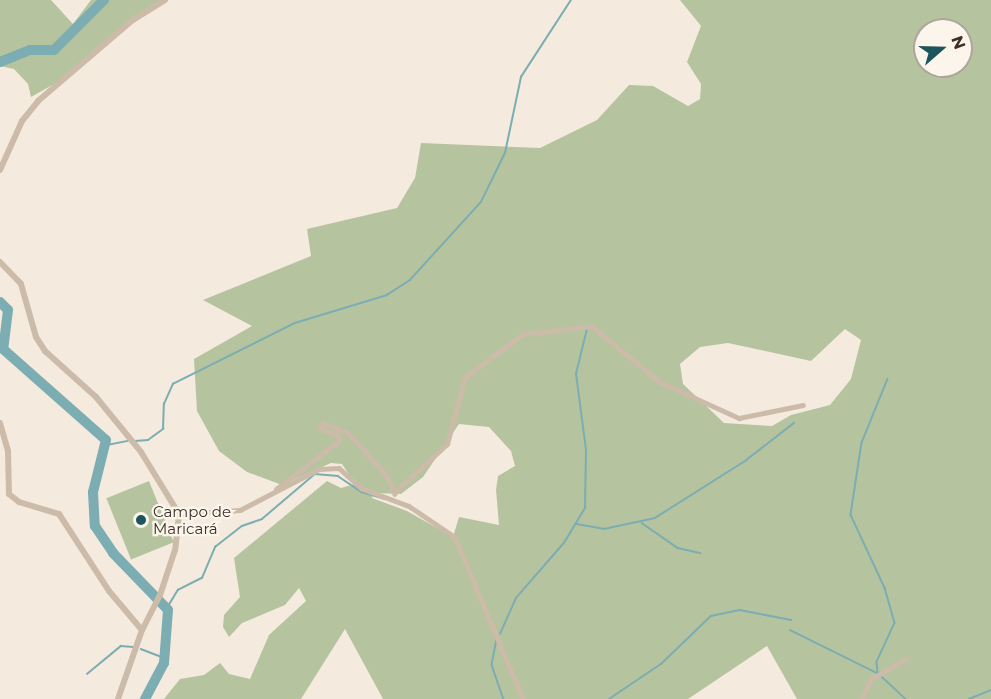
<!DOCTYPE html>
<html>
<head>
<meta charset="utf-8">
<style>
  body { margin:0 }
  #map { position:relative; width:991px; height:699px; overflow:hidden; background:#f4ebde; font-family:Montserrat,sans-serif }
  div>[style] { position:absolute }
  .green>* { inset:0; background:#b5c49e; transform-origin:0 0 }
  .stream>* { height:1.5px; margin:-0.75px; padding:0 0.75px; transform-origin:0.75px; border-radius:0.75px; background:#7cadb2 }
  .river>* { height:10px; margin:-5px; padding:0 5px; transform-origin:5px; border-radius:5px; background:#7cadb2 }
  .minor>* { height:4.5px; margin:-2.25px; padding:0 2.25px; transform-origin:2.25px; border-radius:2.25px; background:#cdbbaa }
  .tertiary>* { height:6px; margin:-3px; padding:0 3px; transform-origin:3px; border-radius:3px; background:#cdbbaa }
  .dots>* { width:16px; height:16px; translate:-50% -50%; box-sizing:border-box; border:3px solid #fbf5eb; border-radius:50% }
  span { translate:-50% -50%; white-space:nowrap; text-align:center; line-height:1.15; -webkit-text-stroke:4.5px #fbf5eb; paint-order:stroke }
  .poi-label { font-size:15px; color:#3a2f29 }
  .left { translate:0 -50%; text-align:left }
  .north { position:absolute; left:913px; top:18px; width:60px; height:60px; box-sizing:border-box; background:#fbf5eb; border:2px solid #aea69d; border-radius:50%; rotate:70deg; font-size:16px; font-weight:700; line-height:24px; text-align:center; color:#3a2f29 }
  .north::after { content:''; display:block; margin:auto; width:21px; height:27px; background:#1d555d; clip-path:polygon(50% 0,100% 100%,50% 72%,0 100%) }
</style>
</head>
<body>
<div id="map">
  <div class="green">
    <i style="clip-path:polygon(0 0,51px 0,73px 24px,91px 0,161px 0,63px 79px,31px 97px,28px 84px,14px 69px,0 66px)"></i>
    <i style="clip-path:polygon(evenodd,680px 0,991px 0,991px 699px,797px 699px,767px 646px,688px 699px,383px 699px,345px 629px,301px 699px,164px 699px,180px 679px,204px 675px,220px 663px,229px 674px,250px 679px,269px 635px,306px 601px,299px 588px,285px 605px,242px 623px,229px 637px,223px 627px,224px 615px,240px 597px,234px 558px,327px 481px,341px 488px,355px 484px,342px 464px,331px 463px,282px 485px,247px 472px,219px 451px,197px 411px,194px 359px,252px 326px,203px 300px,311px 256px,307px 229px,397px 208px,415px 178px,421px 143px,540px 148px,597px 120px,629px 85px,653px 86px,688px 106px,700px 99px,701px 84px,687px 62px,701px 26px,680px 0,925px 30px,961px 30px,961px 66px,925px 66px,925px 30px,680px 0,845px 329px,861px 340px,851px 379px,830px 405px,791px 415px,772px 426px,724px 423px,683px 384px,680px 364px,700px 347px,728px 343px,811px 361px,845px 329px,680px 0,459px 424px,489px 427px,511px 451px,515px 466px,498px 476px,496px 490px,499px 525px,459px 517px,453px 537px,407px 511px,372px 498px,374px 493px,401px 494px,423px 477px,459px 424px)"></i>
    <i style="left:149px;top:481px;width:66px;height:46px;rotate:68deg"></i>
  </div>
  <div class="stream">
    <i style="left:888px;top:379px;width:69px;rotate:112.1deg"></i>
    <i style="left:862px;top:443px;width:73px;rotate:98.7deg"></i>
    <i style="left:851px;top:515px;width:81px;rotate:65deg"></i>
    <i style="left:885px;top:588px;width:36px;rotate:74deg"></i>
    <i style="left:895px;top:623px;width:43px;rotate:114.8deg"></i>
    <i style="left:877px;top:662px;width:11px;rotate:85deg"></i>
    <i style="left:878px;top:673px;width:38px;rotate:43deg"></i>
    <i style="left:135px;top:441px;width:13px;rotate:-4deg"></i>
    <i style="left:148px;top:440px;width:19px;rotate:-36deg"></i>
    <i style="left:163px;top:429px;width:25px;rotate:-88deg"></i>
    <i style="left:164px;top:404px;width:22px;rotate:-66deg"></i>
    <i style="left:173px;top:384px;width:136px;rotate:-26.6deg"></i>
    <i style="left:295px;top:323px;width:96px;rotate:-16.9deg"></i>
    <i style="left:387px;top:295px;width:27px;rotate:-33deg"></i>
    <i style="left:410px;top:280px;width:105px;rotate:-47.7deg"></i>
    <i style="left:481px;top:202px;width:55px;rotate:-63.9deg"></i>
    <i style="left:505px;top:153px;width:78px;rotate:-78.1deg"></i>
    <i style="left:521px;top:77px;width:92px;rotate:-57deg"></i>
    <i style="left:107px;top:445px;width:21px;rotate:-11deg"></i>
    <i style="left:642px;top:523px;width:44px;rotate:34.8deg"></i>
    <i style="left:678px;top:548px;width:23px;rotate:13deg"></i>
    <i style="left:577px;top:524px;width:27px;rotate:10deg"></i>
    <i style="left:604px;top:529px;width:52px;rotate:-12.2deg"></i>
    <i style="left:655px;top:518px;width:107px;rotate:-32.3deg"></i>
    <i style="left:745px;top:461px;width:62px;rotate:-37.8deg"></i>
    <i style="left:167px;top:608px;width:21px;rotate:-59deg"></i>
    <i style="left:178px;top:590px;width:27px;rotate:-27deg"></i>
    <i style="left:202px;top:578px;width:34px;rotate:-67deg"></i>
    <i style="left:215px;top:547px;width:34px;rotate:-38deg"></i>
    <i style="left:242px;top:526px;width:21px;rotate:-19deg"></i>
    <i style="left:262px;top:519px;width:70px;rotate:-40.3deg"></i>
    <i style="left:315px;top:474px;width:23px;rotate:5deg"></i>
    <i style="left:338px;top:476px;width:29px;rotate:34deg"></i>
    <i style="left:362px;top:492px;width:24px;rotate:17deg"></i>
    <i style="left:790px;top:630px;width:97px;rotate:26.3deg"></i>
    <i style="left:500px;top:634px;width:39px;rotate:-66deg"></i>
    <i style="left:516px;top:598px;width:73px;rotate:-48.9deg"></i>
    <i style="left:564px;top:543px;width:41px;rotate:-59deg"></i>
    <i style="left:585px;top:508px;width:58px;rotate:-89deg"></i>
    <i style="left:586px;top:450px;width:77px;rotate:-97.5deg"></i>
    <i style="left:576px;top:374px;width:46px;rotate:-76.3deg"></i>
    <i style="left:497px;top:639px;width:26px;rotate:101deg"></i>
    <i style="left:492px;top:665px;width:36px;rotate:71deg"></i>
    <i style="left:141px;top:649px;width:26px;rotate:21deg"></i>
    <i style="left:87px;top:674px;width:44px;rotate:-39.5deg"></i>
    <i style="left:121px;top:646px;width:12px;rotate:5deg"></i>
    <i style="left:609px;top:699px;width:63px;rotate:-33.9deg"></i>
    <i style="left:661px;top:664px;width:69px;rotate:-43.8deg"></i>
    <i style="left:711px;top:616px;width:30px;rotate:-12deg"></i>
    <i style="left:740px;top:610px;width:52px;rotate:11.1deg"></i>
    <i style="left:969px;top:699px;width:24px;rotate:-22deg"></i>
  </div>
  <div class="river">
    <i style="left:0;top:62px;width:32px;rotate:-22deg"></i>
    <i style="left:30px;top:50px;width:24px"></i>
    <i style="left:54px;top:50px;width:71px;rotate:-45deg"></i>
    <i style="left:0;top:302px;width:11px;rotate:45deg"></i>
    <i style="left:8px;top:310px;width:39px;rotate:97deg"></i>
    <i style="left:3px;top:349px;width:137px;rotate:41.5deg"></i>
    <i style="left:106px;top:440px;width:54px;rotate:104deg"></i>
    <i style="left:93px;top:492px;width:34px;rotate:87deg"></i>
    <i style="left:95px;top:526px;width:32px;rotate:56deg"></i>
    <i style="left:113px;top:553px;width:79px;rotate:46deg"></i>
    <i style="left:168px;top:610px;width:53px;rotate:94.3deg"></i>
    <i style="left:164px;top:663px;width:41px;rotate:117.8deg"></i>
  </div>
  <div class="minor">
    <i style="left:276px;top:489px;width:79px;rotate:-37.3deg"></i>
    <i style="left:339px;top:441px;width:5px;rotate:-90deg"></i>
    <i style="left:339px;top:436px;width:20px;rotate:-160deg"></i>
    <i style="left:320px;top:429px;width:7px;rotate:-63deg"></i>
    <i style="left:323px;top:423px;width:26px;rotate:21deg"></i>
    <i style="left:347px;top:432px;width:14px;rotate:45deg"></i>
    <i style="left:357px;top:442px;width:47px;rotate:48.5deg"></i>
    <i style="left:388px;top:477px;width:18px;rotate:68deg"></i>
    <i style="left:395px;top:492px;width:71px;rotate:-42.7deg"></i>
    <i style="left:447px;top:444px;width:69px;rotate:-75deg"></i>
    <i style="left:465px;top:377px;width:72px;rotate:-36.6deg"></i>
    <i style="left:523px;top:334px;width:69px;rotate:-6.6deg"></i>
    <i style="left:592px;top:326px;width:88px;rotate:39.5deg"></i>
    <i style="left:660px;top:382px;width:87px;rotate:24.5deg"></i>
    <i style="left:739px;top:418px;width:65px;rotate:-11.5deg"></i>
    <i style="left:179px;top:514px;width:61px;rotate:-3.8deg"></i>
    <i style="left:240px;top:510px;width:89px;rotate:-27.4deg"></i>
    <i style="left:319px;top:469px;width:20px;rotate:-3deg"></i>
    <i style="left:339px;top:468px;width:30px;rotate:42deg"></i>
    <i style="left:361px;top:488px;width:51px;rotate:20.6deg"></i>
    <i style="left:409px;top:506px;width:55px;rotate:34deg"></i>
    <i style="left:455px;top:537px;width:176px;rotate:67.2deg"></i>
    <i style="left:862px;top:699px;width:22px;rotate:-66deg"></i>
    <i style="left:871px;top:679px;width:40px;rotate:-29.7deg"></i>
  </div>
  <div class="tertiary">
    <i style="left:0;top:170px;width:54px;rotate:-65.8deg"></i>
    <i style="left:22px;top:121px;width:26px;rotate:-51deg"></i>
    <i style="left:38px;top:101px;width:125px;rotate:-40.5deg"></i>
    <i style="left:133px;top:20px;width:38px;rotate:-32deg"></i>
    <i style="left:0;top:262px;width:30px;rotate:46deg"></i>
    <i style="left:21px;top:284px;width:55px;rotate:74.2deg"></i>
    <i style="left:36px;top:337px;width:17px;rotate:57deg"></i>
    <i style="left:45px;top:351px;width:69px;rotate:42deg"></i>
    <i style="left:96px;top:397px;width:71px;rotate:50.7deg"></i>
    <i style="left:141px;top:452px;width:73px;rotate:58.5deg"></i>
    <i style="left:179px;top:514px;width:36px;rotate:96deg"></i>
    <i style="left:175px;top:550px;width:47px;rotate:108.4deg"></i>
    <i style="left:160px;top:595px;width:39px;rotate:117deg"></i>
    <i style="left:142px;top:630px;width:73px;rotate:109.2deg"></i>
    <i style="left:0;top:423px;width:29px;rotate:74deg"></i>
    <i style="left:8px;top:451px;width:43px;rotate:88.7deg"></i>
    <i style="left:9px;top:494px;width:13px;rotate:39deg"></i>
    <i style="left:19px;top:502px;width:42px;rotate:16.7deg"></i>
    <i style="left:59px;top:514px;width:92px;rotate:57deg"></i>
    <i style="left:109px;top:591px;width:51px;rotate:49.8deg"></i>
  </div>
  <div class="dots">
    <i style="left:141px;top:520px;background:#1d555d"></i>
  </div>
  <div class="poi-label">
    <span class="left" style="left:153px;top:520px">Campo de<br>Maricará</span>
  </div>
  <div class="north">N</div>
</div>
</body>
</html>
